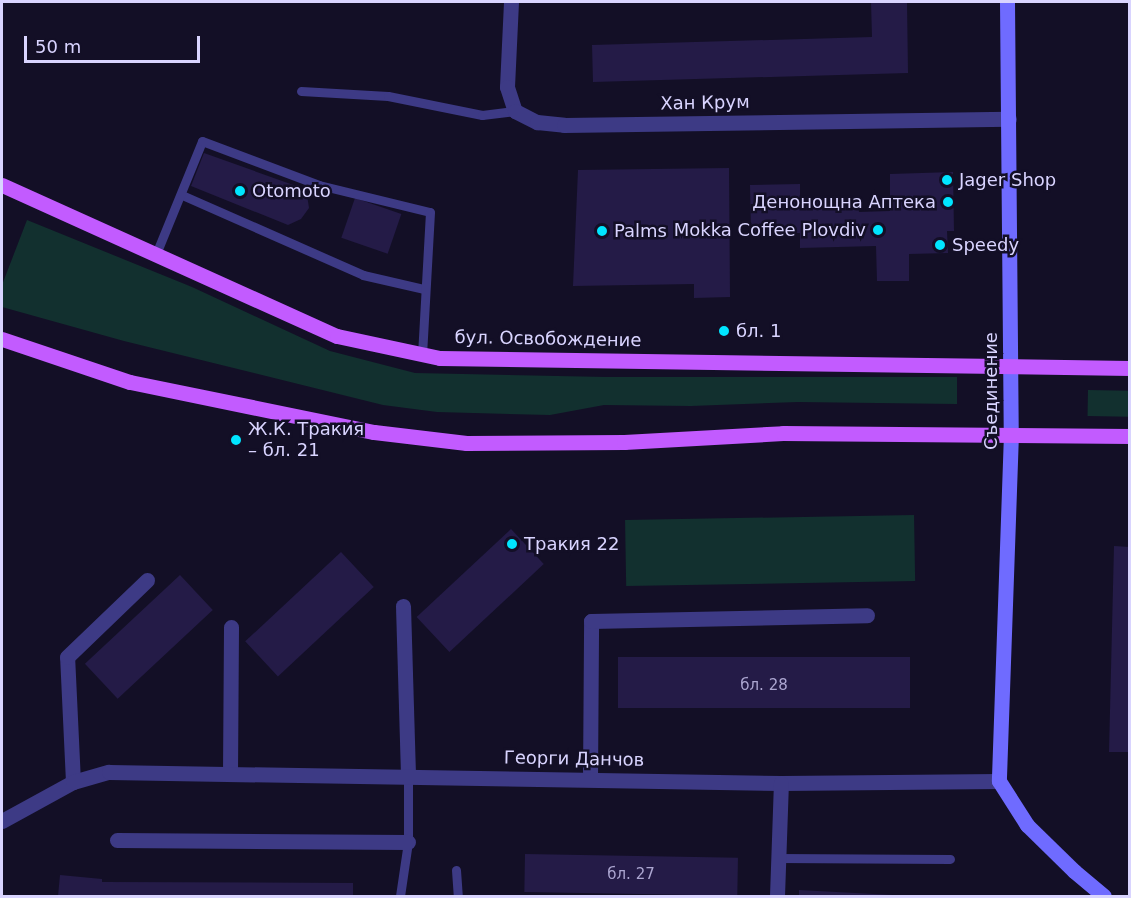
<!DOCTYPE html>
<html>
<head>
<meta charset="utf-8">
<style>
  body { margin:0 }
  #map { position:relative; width:1131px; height:898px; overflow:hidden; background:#130f26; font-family:"DejaVu Sans",sans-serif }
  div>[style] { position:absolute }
  .green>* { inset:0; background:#12302f; transform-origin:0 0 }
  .building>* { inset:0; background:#241b47; transform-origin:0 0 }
  .lane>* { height:9px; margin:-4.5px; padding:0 4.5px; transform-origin:4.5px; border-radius:4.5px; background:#3d3a85 }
  .street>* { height:15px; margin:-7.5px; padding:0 7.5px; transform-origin:7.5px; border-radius:7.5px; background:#3d3a85 }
  .secondary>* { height:15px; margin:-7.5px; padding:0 7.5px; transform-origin:7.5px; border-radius:7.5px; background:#6f6bff }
  .primary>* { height:15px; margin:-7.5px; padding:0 7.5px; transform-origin:7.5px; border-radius:7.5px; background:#c25bff }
  .dots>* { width:16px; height:16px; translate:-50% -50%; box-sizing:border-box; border:3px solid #130f26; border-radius:50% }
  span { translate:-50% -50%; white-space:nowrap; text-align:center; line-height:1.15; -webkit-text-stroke:5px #130f26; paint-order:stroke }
  .number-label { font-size:15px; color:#aca6d1 }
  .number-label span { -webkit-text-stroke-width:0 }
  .street-label { font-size:18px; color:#d9d4ff }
  .poi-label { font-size:18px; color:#d9d4ff }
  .left { translate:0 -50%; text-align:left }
  .right { translate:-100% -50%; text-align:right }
  .frame { position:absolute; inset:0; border:3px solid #d9d4ff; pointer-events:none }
  .scale { position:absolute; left:24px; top:36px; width:176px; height:27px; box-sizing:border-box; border:3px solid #d9d4ff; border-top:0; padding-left:8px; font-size:18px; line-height:21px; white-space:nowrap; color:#d9d4ff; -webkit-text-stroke:4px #130f26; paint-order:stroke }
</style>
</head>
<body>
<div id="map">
  <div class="green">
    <i style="clip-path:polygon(27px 220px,192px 287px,330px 351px,415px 373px,606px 377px,957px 377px,957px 404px,798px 402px,691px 406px,604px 405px,550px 415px,437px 412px,383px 405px,124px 341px,2px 307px,2px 285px)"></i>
    <i style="left:1088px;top:390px;width:41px;height:26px;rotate:1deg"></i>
    <i style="left:914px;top:515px;width:66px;height:289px;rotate:89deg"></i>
  </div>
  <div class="building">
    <i style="clip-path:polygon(871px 2px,907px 2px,908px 73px,593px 82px,592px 45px,872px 37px)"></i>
    <i style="clip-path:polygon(204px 153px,299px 187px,307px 195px,309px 208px,301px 219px,288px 225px,191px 186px)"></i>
    <i style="clip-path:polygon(729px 168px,730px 297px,694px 298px,694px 284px,573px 286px,578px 170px)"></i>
    <i style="clip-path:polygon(953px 172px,954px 231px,947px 231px,948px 253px,909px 254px,909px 281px,877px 281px,876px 246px,800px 248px,800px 233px,751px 233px,750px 185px,800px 184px,800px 202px,858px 201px,859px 212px,890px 211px,890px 174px)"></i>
    <i style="left:355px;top:198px;width:49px;height:42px;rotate:19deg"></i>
    <i style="left:511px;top:529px;width:48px;height:129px;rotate:47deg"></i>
    <i style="clip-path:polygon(1114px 546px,1130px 547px,1130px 752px,1109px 752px)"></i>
    <i style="left:341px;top:552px;width:48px;height:131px;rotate:47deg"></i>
    <i style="left:180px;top:575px;width:48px;height:130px;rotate:47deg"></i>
    <i style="left:910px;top:657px;width:51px;height:292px;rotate:90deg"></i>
    <i style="left:525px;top:854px;width:213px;height:38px;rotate:1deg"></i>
    <i style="clip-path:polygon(60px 875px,102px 879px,102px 882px,353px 883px,353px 896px,58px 896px)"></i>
    <i style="clip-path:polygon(799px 890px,893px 895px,893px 896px,799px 896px)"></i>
  </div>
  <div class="lane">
    <i style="left:301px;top:91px;width:87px;rotate:3.3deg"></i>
    <i style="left:388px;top:96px;width:96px;rotate:11.4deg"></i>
    <i style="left:482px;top:115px;width:33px;rotate:-7deg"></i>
    <i style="left:182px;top:195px;width:198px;rotate:23.8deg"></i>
    <i style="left:363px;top:275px;width:63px;rotate:12.9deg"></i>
    <i style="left:156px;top:254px;width:122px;rotate:-67.8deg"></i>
    <i style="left:202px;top:141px;width:125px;rotate:20.6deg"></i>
    <i style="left:319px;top:185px;width:114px;rotate:13.7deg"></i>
    <i style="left:430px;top:212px;width:142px;rotate:93.2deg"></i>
    <i style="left:777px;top:858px;width:173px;rotate:0.3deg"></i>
    <i style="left:456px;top:870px;width:26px;rotate:86deg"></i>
    <i style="left:400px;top:896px;width:55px;rotate:-81.6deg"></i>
    <i style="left:408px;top:842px;width:66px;rotate:-90deg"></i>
  </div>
  <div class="street">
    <i style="left:511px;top:2px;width:85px;rotate:92.7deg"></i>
    <i style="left:507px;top:87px;width:25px;rotate:72deg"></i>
    <i style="left:515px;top:111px;width:25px;rotate:27deg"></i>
    <i style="left:537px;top:122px;width:27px;rotate:6deg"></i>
    <i style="left:564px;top:125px;width:445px;rotate:-0.8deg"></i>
    <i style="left:403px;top:606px;width:170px;rotate:88.3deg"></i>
    <i style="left:230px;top:772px;width:145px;rotate:-89.6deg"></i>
    <i style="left:590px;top:779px;width:158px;rotate:-89.6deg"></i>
    <i style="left:591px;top:621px;width:276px;rotate:-1.2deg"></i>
    <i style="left:73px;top:782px;width:125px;rotate:-92.7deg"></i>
    <i style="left:67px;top:657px;width:111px;rotate:-43.9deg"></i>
    <i style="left:2px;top:821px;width:81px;rotate:-28.8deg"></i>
    <i style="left:73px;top:782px;width:37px;rotate:-16deg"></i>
    <i style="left:109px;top:772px;width:672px;rotate:0.94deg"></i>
    <i style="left:781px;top:783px;width:218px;rotate:-0.5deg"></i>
    <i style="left:117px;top:840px;width:291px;rotate:0.4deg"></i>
    <i style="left:777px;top:896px;width:113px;rotate:-88deg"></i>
  </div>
  <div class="secondary">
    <i style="left:1007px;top:2px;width:431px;rotate:89.5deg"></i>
    <i style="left:1011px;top:433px;width:348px;rotate:92deg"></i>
    <i style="left:999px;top:781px;width:52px;rotate:57.5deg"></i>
    <i style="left:1027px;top:825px;width:66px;rotate:44.4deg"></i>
    <i style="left:1074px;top:871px;width:39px;rotate:40deg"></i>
  </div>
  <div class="primary">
    <i style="left:2px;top:185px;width:367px;rotate:24.3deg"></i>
    <i style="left:337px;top:336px;width:105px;rotate:12.1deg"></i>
    <i style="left:440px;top:358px;width:690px;rotate:0.83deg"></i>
    <i style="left:2px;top:339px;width:135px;rotate:18.6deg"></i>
    <i style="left:130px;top:382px;width:249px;rotate:11.6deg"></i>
    <i style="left:374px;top:432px;width:93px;rotate:6.8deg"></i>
    <i style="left:466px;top:443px;width:158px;rotate:-0.4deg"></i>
    <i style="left:624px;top:442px;width:159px;rotate:-3.2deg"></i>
    <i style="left:783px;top:433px;width:347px;rotate:0.5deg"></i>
  </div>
  <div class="dots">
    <i style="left:947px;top:180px;background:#00e5ff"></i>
    <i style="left:240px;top:191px;background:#00e5ff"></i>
    <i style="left:948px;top:202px;background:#00e5ff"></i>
    <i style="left:878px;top:230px;background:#00e5ff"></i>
    <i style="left:602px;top:231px;background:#00e5ff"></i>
    <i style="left:940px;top:245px;background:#00e5ff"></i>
    <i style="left:724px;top:331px;background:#00e5ff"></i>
    <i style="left:236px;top:440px;background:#00e5ff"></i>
    <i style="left:512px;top:544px;background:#00e5ff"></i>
  </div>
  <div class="number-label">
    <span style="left:764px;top:686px">бл. 28</span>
    <span style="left:631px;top:875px">бл. 27</span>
  </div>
  <div class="street-label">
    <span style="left:705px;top:103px;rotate:-1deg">Хан Крум</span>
    <span style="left:548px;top:339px;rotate:1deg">бул. Освобождение</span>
    <span style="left:991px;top:391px;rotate:-90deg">Съединение</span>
    <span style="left:574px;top:759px;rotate:1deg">Георги Данчов</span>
  </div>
  <div class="poi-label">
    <span class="left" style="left:959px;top:180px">Jager Shop</span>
    <span class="left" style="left:252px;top:191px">Otomoto</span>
    <span class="right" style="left:936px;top:202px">Денонощна Аптека</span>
    <span class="right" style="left:866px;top:230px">Mokka Coffee Plovdiv</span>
    <span class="left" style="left:614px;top:231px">Palms</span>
    <span class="left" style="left:952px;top:245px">Speedy</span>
    <span class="left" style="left:736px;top:331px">бл. 1</span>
    <span class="left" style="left:248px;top:440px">Ж.К. Тракия<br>– бл. 21</span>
    <span class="left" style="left:524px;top:544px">Тракия 22</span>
  </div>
  <div class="frame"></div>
  <div class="scale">50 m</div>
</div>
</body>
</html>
